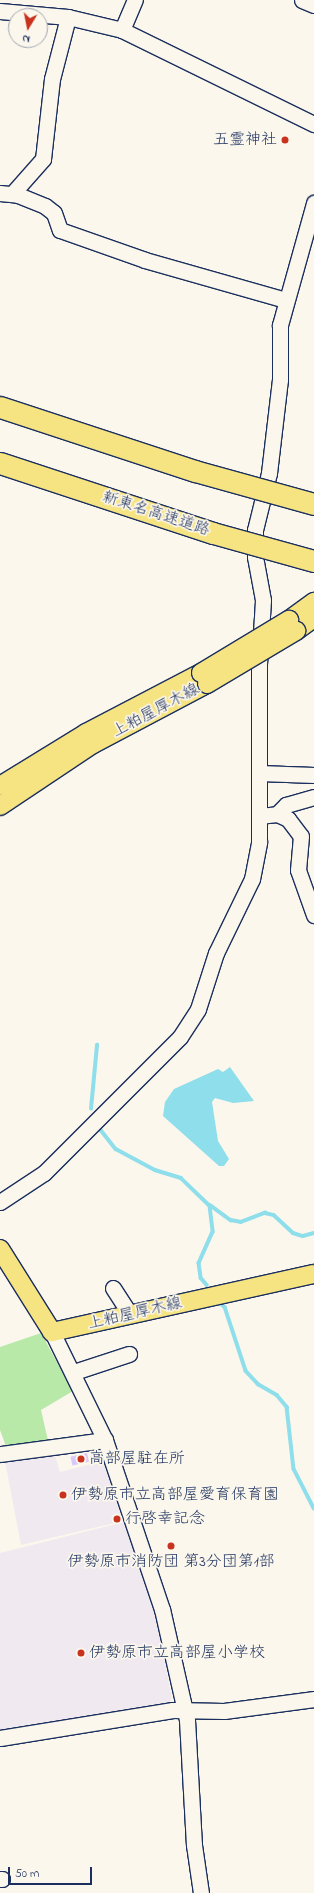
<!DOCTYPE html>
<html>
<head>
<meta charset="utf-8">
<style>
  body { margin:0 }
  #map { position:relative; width:314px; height:1893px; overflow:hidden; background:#fbf7ec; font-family:"Indie Flower","Klee One",sans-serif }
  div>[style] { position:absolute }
  .built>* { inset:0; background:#f1e9f0 }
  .green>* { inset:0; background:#b8e9a9 }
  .water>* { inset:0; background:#8edeeb }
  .stream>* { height:3.5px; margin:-1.75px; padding:0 1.75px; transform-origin:1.75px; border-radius:1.75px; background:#8edeeb }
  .building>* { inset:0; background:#d9c9fa; transform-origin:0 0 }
  .roads { filter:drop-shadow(1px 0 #1b2f5e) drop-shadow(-1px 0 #1b2f5e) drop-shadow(0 1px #1b2f5e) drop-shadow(0 -1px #1b2f5e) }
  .minor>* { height:15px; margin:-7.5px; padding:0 7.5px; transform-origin:7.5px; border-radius:7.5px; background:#fbf7ec }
  .major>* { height:18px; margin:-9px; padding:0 9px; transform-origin:9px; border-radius:9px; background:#f6e381 }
  .bridges { filter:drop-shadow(1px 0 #1b2f5e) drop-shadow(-1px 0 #1b2f5e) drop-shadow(0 1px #1b2f5e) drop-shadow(0 -1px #1b2f5e) }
  .major-bridge>* { height:18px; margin:-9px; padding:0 9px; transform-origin:9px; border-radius:9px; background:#f6e381 }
  .highway-bridge>* { height:21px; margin:-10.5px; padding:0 10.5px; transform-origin:10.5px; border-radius:10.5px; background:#f6e381 }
  .dots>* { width:11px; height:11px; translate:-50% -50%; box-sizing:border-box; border:2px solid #fbf7ec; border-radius:50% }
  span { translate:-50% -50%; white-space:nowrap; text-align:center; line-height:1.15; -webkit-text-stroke:3.5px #fbf7ec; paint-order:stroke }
  .poi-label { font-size:16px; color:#1b2f5e }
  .right { translate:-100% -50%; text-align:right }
  .left { translate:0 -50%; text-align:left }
  .street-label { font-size:16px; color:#1b2f5e }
  .north { position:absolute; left:8px; top:8px; width:40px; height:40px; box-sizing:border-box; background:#fbf7ec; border:1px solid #a1a7b3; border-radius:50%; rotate:190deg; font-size:11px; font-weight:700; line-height:16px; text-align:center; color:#1b2f5e }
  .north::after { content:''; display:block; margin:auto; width:14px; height:18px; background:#c8321e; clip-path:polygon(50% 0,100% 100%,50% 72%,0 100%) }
  .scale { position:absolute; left:8px; top:1867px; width:84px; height:18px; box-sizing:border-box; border:2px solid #1b2f5e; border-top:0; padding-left:5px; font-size:12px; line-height:14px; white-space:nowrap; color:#1b2f5e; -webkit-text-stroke:3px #fbf7ec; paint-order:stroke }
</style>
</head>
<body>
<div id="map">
  <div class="built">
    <i style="clip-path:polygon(54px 1452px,60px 1472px,103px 1461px,123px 1521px,21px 1545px,4px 1456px)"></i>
    <i style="clip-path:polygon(124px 1522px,154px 1608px,172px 1698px,167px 1705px,0 1734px,0 1553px)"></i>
  </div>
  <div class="green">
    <i style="clip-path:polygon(41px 1333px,73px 1391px,41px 1410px,49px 1445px,7px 1449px,0 1430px,0 1347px)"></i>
  </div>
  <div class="water">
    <i style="clip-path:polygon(230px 1067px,254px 1101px,233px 1103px,215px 1098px,212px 1102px,218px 1141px,229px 1159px,224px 1166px,219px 1166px,163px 1116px,165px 1102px,174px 1089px,218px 1069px,223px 1072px)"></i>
  </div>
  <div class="stream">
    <i style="left:91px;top:1109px;width:64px;rotate:-84.6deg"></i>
    <i style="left:101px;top:1130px;width:24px;rotate:52deg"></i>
    <i style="left:116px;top:1149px;width:44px;rotate:28.3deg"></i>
    <i style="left:155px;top:1170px;width:27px;rotate:17deg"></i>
    <i style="left:181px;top:1178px;width:40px;rotate:44deg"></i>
    <i style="left:210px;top:1206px;width:26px;rotate:83deg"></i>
    <i style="left:213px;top:1232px;width:34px;rotate:114deg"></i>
    <i style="left:199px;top:1263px;width:15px;rotate:82deg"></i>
    <i style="left:201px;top:1278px;width:9px;rotate:49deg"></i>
    <i style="left:210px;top:1205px;width:26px;rotate:36deg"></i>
    <i style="left:231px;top:1220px;width:10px;rotate:11deg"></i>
    <i style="left:241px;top:1222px;width:26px;rotate:-21deg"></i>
    <i style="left:265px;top:1213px;width:9px;rotate:13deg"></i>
    <i style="left:274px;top:1215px;width:26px;rotate:43deg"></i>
    <i style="left:293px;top:1233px;width:10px;rotate:17deg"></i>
    <i style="left:303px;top:1236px;width:11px;rotate:-15deg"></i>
    <i style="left:218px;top:1301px;width:9px;rotate:41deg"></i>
    <i style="left:225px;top:1307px;width:67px;rotate:71.8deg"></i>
    <i style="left:246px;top:1371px;width:18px;rotate:47deg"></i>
    <i style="left:258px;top:1384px;width:22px;rotate:30deg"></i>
    <i style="left:277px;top:1395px;width:16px;rotate:50deg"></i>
    <i style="left:287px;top:1407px;width:62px;rotate:83.6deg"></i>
    <i style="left:294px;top:1469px;width:44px;rotate:62.9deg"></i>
  </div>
  <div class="building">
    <i style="left:87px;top:1453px;width:9px;height:17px;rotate:77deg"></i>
  </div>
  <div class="roads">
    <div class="minor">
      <i style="left:302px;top:0;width:13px;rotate:23deg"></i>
      <i style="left:0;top:11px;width:68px;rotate:5deg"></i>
      <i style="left:68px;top:17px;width:56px;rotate:13.5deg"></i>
      <i style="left:122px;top:30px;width:214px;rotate:26.1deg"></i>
      <i style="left:122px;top:30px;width:33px;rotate:-67deg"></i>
      <i style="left:0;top:193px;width:18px;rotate:6deg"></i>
      <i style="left:18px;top:195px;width:29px;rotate:22deg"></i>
      <i style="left:45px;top:206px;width:11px;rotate:38deg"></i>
      <i style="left:54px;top:213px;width:18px;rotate:71deg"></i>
      <i style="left:60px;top:230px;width:90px;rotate:19.4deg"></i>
      <i style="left:145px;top:260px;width:146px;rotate:15.9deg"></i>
      <i style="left:12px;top:194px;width:47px;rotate:-48.5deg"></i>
      <i style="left:43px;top:159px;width:81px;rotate:-83.6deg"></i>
      <i style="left:52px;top:79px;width:64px;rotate:-75.5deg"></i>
      <i style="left:259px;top:773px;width:55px;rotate:2.1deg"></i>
      <i style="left:277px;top:814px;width:13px;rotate:-45deg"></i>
      <i style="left:286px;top:805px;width:29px;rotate:-16deg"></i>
      <i style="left:259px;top:816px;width:18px;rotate:-6deg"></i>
      <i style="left:277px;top:814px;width:12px;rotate:24deg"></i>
      <i style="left:288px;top:819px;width:21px;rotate:53deg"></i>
      <i style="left:301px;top:836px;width:34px;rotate:95deg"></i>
      <i style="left:298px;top:870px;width:48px;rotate:70.4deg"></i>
      <i style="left:0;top:1202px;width:53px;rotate:-33.4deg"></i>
      <i style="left:44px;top:1173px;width:192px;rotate:-45deg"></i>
      <i style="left:180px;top:1037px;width:33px;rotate:-57deg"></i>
      <i style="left:198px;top:1009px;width:59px;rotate:-72.2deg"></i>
      <i style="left:216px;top:953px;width:82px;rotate:-64.1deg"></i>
      <i style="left:252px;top:879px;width:38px;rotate:-79deg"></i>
      <i style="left:259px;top:842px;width:178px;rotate:-90deg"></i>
      <i style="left:259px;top:664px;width:64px;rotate:-86.4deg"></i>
      <i style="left:263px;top:600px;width:44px;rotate:-100.5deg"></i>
      <i style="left:255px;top:557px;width:27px;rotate:-90deg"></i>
      <i style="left:255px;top:530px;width:59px;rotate:-76.2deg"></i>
      <i style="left:269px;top:473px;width:94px;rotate:-83.3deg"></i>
      <i style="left:280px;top:380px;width:55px;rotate:-90deg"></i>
      <i style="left:280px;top:325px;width:127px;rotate:-74.4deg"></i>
      <i style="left:113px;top:1288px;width:31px;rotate:57deg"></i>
      <i style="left:52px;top:1332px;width:120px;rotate:63.9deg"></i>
      <i style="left:105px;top:1440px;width:178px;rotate:71.4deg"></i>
      <i style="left:162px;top:1609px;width:114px;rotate:77.3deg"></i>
      <i style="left:187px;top:1720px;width:125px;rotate:86.8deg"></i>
      <i style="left:194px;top:1845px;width:49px;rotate:81.7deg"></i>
      <i style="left:74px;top:1372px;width:58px;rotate:-18.1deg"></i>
      <i style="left:0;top:1454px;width:106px;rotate:-7.6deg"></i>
      <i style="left:0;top:1738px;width:175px;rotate:-9.2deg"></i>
      <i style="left:173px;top:1710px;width:51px;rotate:1.1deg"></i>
      <i style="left:224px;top:1711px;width:91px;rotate:-7.6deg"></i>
      <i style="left:0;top:1879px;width:2px"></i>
    </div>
    <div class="major">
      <i style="left:289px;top:620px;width:31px;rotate:-36deg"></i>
      <i style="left:296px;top:631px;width:22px;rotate:-36deg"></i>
      <i style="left:0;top:786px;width:101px;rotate:-31.6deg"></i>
      <i style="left:86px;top:733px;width:130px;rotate:-27.6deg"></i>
      <i style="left:0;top:806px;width:112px;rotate:-33.7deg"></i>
      <i style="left:93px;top:744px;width:129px;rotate:-27.8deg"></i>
      <i style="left:0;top:1249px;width:98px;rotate:57.9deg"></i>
      <i style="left:52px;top:1332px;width:268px;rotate:-12.5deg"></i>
    </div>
  </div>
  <div class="bridges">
    <div class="major-bridge">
      <i style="left:201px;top:673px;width:103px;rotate:-31.1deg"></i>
      <i style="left:207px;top:684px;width:104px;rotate:-30.8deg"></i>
    </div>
    <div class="highway-bridge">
      <i style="left:0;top:407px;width:205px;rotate:18.2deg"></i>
      <i style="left:195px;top:471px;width:123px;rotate:15.5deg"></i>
      <i style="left:0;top:463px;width:224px;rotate:18.2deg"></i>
      <i style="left:213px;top:533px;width:105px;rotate:15.5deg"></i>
    </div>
  </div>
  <div class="dots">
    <i style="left:285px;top:140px;background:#c8321e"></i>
    <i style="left:81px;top:1459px;background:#c8321e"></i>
    <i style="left:63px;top:1495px;background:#c8321e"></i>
    <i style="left:117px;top:1519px;background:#c8321e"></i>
    <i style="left:171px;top:1546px;background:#c8321e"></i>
    <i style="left:81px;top:1653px;background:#c8321e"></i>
  </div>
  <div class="poi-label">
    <span class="right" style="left:277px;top:140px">五霊神社</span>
    <span class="left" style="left:89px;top:1459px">高部屋駐在所</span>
    <span class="left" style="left:71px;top:1495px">伊勢原市立高部屋愛育保育園</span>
    <span class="left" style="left:125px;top:1519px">行啓幸記念</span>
    <span style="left:171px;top:1562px">伊勢原市消防団 第3分団第1部</span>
    <span class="left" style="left:89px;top:1653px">伊勢原市立高部屋小学校</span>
  </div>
  <div class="street-label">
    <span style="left:156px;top:514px;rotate:18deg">新東名高速道路</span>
    <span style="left:156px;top:711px;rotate:-28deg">上粕屋厚木線</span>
    <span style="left:135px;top:1314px;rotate:-13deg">上粕屋厚木線</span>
  </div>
  <div class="north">N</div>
  <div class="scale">50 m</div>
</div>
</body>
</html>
